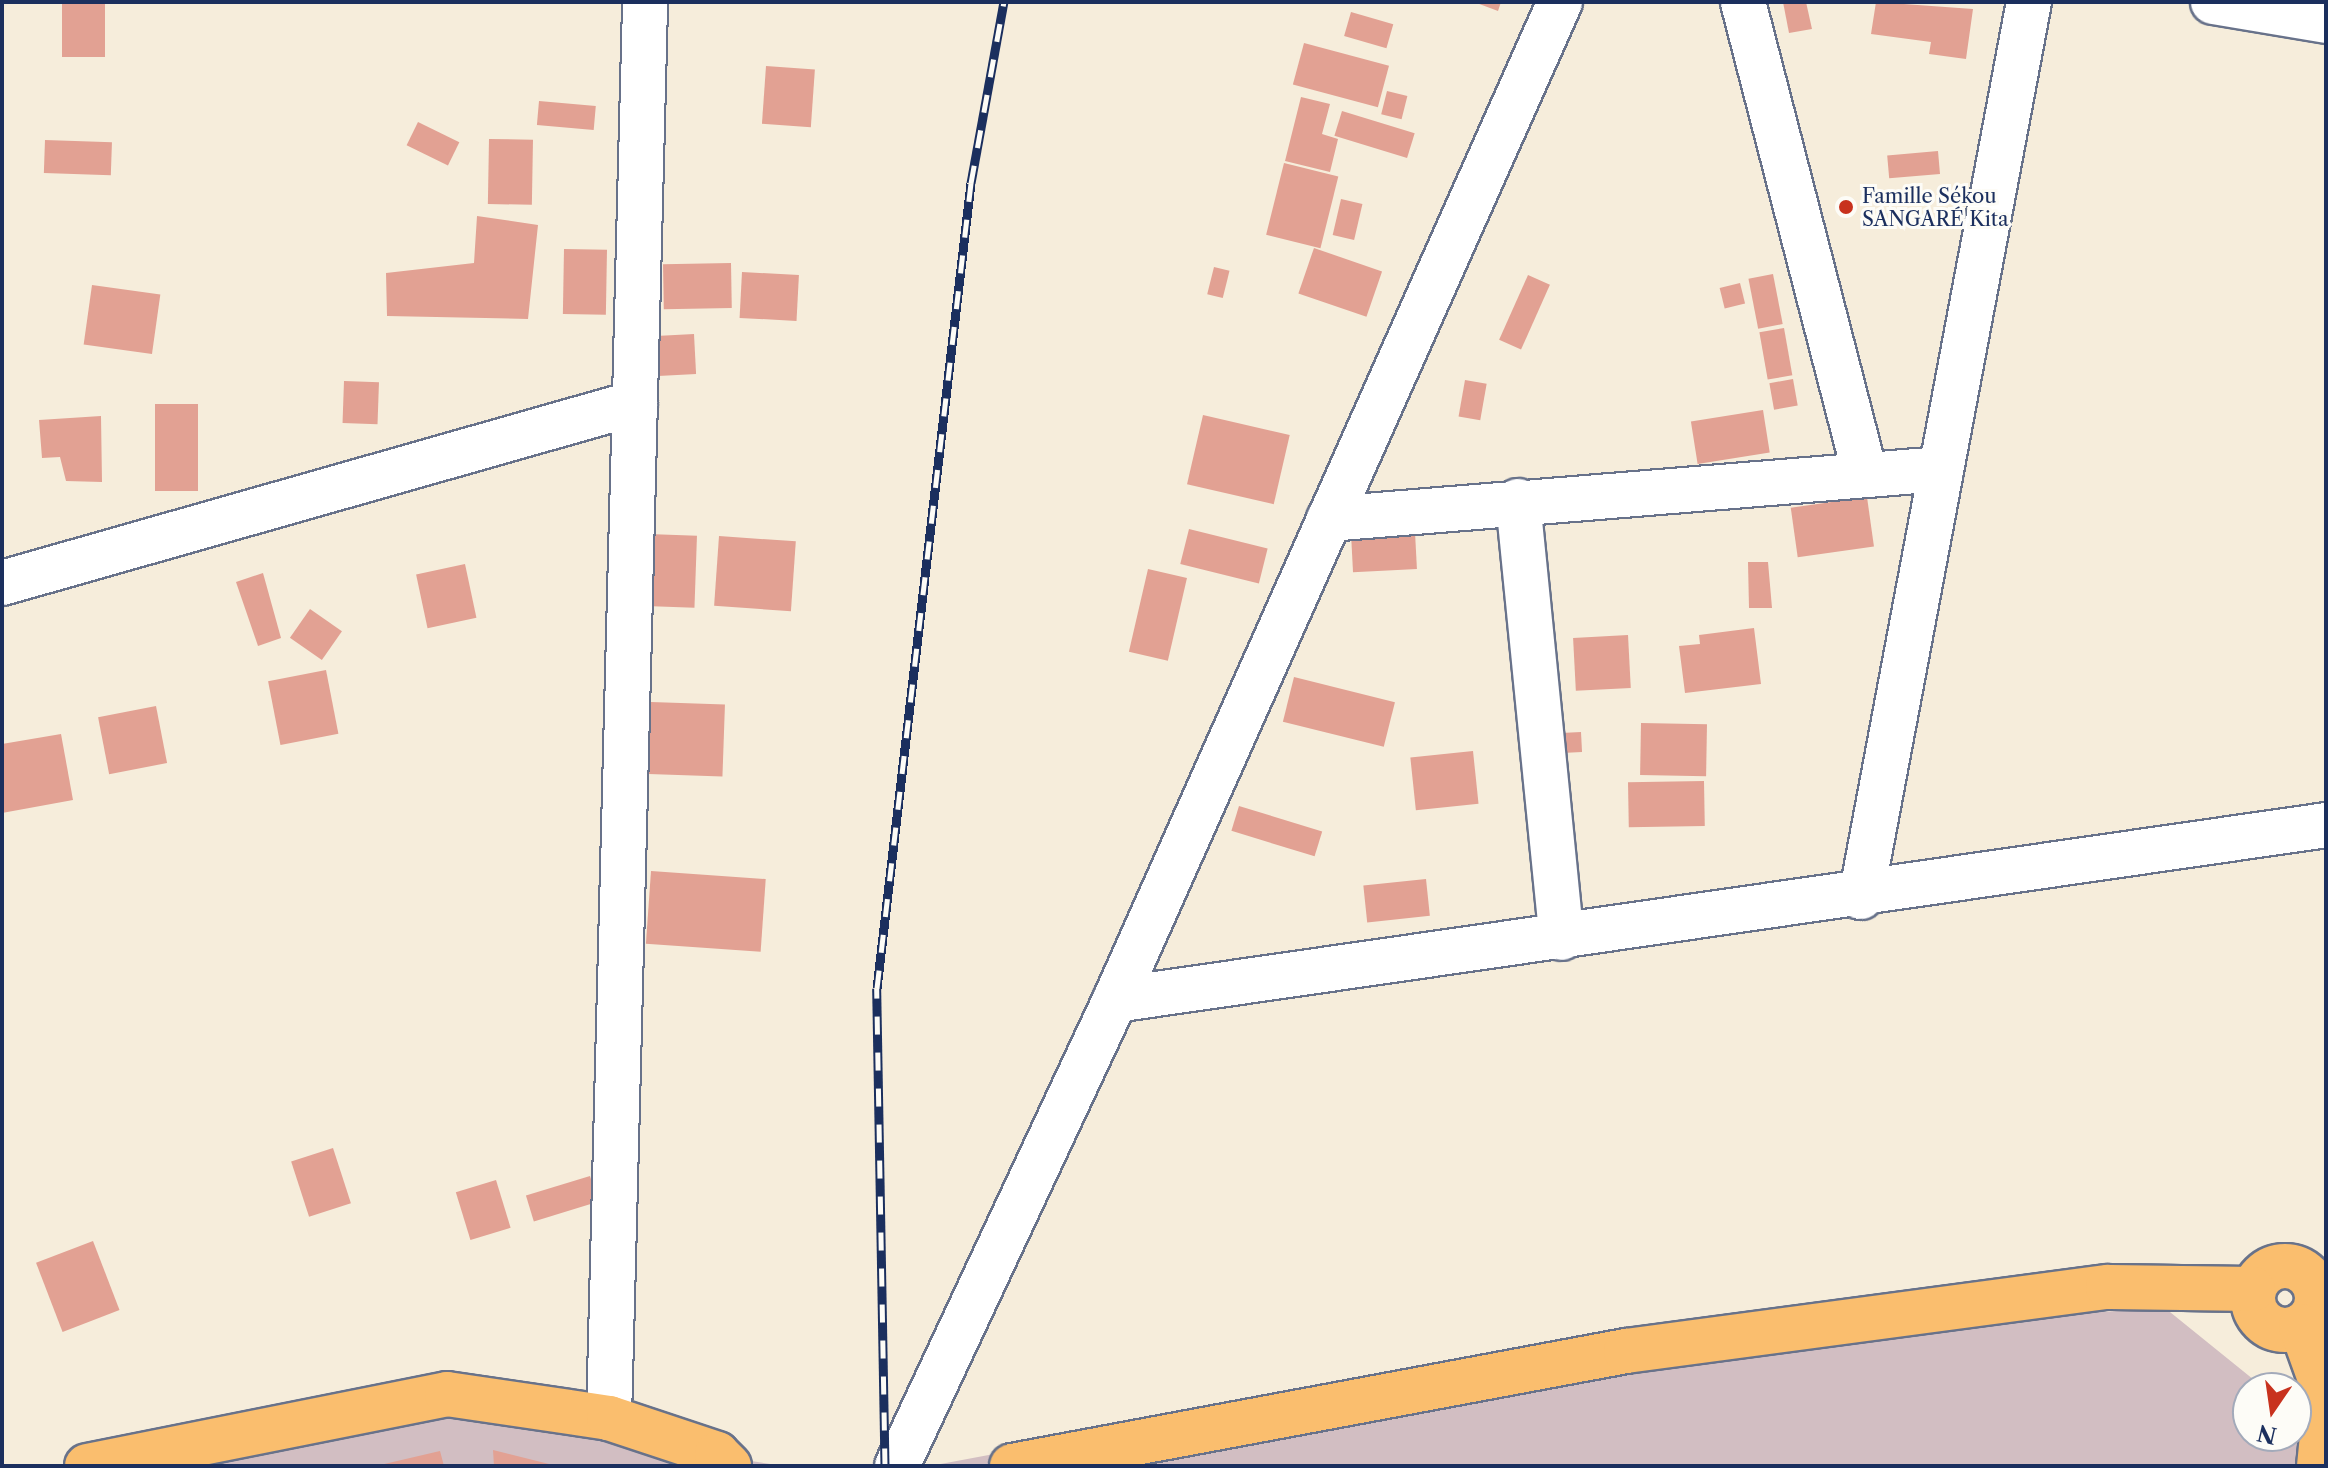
<!DOCTYPE html>
<html>
<head>
<meta charset="utf-8">
<style>
  body { margin:0 }
  #map { position:relative; width:2328px; height:1468px; overflow:hidden; background:#f6eddb; font-family:"Libre Caslon Text",serif }
  div>[style] { position:absolute }
  .industrial>* { inset:0; background:#d2bec2 }
  .building>* { inset:0; background:#e2a193; transform-origin:0 0 }
  .roads { filter:drop-shadow(2px 0 #68728a) drop-shadow(-2px 0 #68728a) drop-shadow(0 2px #68728a) drop-shadow(0 -2px #68728a) }
  .minor>* { height:44px; margin:-22px; padding:0 22px; transform-origin:22px; border-radius:22px; background:#fff }
  .major>* { height:44px; margin:-22px; padding:0 22px; transform-origin:22px; border-radius:22px; background:#fabe6e }
  .major>.ring { margin:-22px; padding:0; box-sizing:content-box; background:none; border:44px solid #fabe6e; border-radius:50% }
  .rail>* { height:9px; margin-top:-4.5px; transform-origin:0; background:repeating-linear-gradient(90deg,#fdfcf7 0 18px,#1b2f5e 0 36px); box-sizing:border-box; border-block:2px solid #1b2f5e }
  .dots>* { width:22px; height:22px; translate:-50% -50%; box-sizing:border-box; border:4px solid #fdfcf7; border-radius:50% }
  span { translate:-50% -50%; white-space:nowrap; text-align:center; line-height:1.15; -webkit-text-stroke:6px #fdfcf7; paint-order:stroke }
  .poi-label { font-size:20px; color:#1b2f5e }
  .left { translate:0 -50%; text-align:left }
  .frame { position:absolute; inset:0; border:4px solid #1b2f5e; pointer-events:none }
  .north { position:absolute; left:2232px; top:1372px; width:80px; height:80px; box-sizing:border-box; background:#fdfcf7; border:2px solid #a3aaba; border-radius:50%; rotate:193deg; font-size:22px; font-weight:700; line-height:32px; text-align:center; color:#1b2f5e }
  .north::after { content:''; display:block; margin:auto; width:28px; height:36px; background:#c8321e; clip-path:polygon(50% 0,100% 100%,50% 72%,0 100%) }
</style>
</head>
<body>
<div id="map">
  <div class="industrial">
    <i style="clip-path:polygon(2165px 1308px,2264px 1388px,2248px 1388px,2248px 1436px,2296px 1436px,2296px 1413px,2304px 1420px,2298px 1466px,930px 1466px,1573px 1345px)"></i>
    <i style="clip-path:polygon(446px 1413px,783px 1466px,174px 1466px)"></i>
  </div>
  <div class="building">
    <i style="left:62px;top:2px;width:43px;height:55px"></i>
    <i style="clip-path:polygon(1474px 2px,1501px 2px,1498px 11px)"></i>
    <i style="clip-path:polygon(1783px 2px,1806px 2px,1812px 29px,1789px 33px)"></i>
    <i style="clip-path:polygon(1876px 2px,1973px 9px,1966px 59px,1929px 54px,1931px 42px,1871px 34px)"></i>
    <i style="left:1351px;top:12px;width:44px;height:25px;rotate:16deg"></i>
    <i style="left:1304px;top:43px;width:88px;height:43px;rotate:15deg"></i>
    <i style="left:766px;top:66px;width:49px;height:58px;rotate:4deg"></i>
    <i style="left:1387px;top:91px;width:21px;height:24px;rotate:14deg"></i>
    <i style="clip-path:polygon(1301px 97px,1330px 104px,1322px 134px,1338px 139px,1330px 172px,1285px 161px)"></i>
    <i style="left:539px;top:101px;width:57px;height:24px;rotate:5deg"></i>
    <i style="left:1342px;top:111px;width:76px;height:26px;rotate:17deg"></i>
    <i style="left:418px;top:122px;width:46px;height:26px;rotate:26deg"></i>
    <i style="left:489px;top:139px;width:44px;height:65px;rotate:1deg"></i>
    <i style="left:45px;top:140px;width:67px;height:33px;rotate:2deg"></i>
    <i style="left:1938px;top:151px;width:23px;height:51px;rotate:85deg"></i>
    <i style="left:1284px;top:163px;width:56px;height:74px;rotate:14deg"></i>
    <i style="left:1341px;top:199px;width:22px;height:37px;rotate:13deg"></i>
    <i style="clip-path:polygon(477px 216px,538px 225px,528px 319px,387px 316px,386px 273px,474px 263px)"></i>
    <i style="left:1314px;top:248px;width:72px;height:48px;rotate:19deg"></i>
    <i style="left:564px;top:249px;width:43px;height:65px;rotate:1deg"></i>
    <i style="left:731px;top:263px;width:45px;height:68px;rotate:89deg"></i>
    <i style="left:1214px;top:267px;width:16px;height:28px;rotate:14deg"></i>
    <i style="left:742px;top:272px;width:57px;height:46px;rotate:3deg"></i>
    <i style="left:1773px;top:274px;width:51px;height:25px;rotate:79deg"></i>
    <i style="left:1528px;top:275px;width:24px;height:71px;rotate:24deg"></i>
    <i style="left:1740px;top:283px;width:21px;height:21px;rotate:76deg"></i>
    <i style="left:92px;top:285px;width:69px;height:60px;rotate:8deg"></i>
    <i style="left:1784px;top:328px;width:48px;height:25px;rotate:80deg"></i>
    <i style="left:694px;top:334px;width:40px;height:38px;rotate:87deg"></i>
    <i style="left:1793px;top:379px;width:27px;height:24px;rotate:80deg"></i>
    <i style="left:1465px;top:380px;width:22px;height:37px;rotate:10deg"></i>
    <i style="left:344px;top:381px;width:35px;height:42px;rotate:2deg"></i>
    <i style="left:198px;top:404px;width:87px;height:43px;rotate:90deg"></i>
    <i style="left:1763px;top:410px;width:43px;height:73px;rotate:81deg"></i>
    <i style="left:1203px;top:415px;width:89px;height:71px;rotate:13deg"></i>
    <i style="clip-path:polygon(101px 416px,102px 482px,66px 481px,60px 457px,42px 458px,39px 420px)"></i>
    <i style="left:1867px;top:497px;width:50px;height:77px;rotate:82deg"></i>
    <i style="left:1189px;top:529px;width:81px;height:36px;rotate:14deg"></i>
    <i style="left:1415px;top:532px;width:37px;height:64px;rotate:87deg"></i>
    <i style="left:648px;top:534px;width:49px;height:72px;rotate:2deg"></i>
    <i style="left:719px;top:536px;width:77px;height:70px;rotate:4deg"></i>
    <i style="clip-path:polygon(1748px 562px,1768px 562px,1772px 608px,1749px 608px)"></i>
    <i style="left:465px;top:564px;width:55px;height:50px;rotate:78deg"></i>
    <i style="left:1148px;top:569px;width:40px;height:85px;rotate:13deg"></i>
    <i style="clip-path:polygon(263px 573px,281px 638px,258px 646px,236px 582px)"></i>
    <i style="left:310px;top:609px;width:39px;height:35px;rotate:35deg"></i>
    <i style="clip-path:polygon(1754px 628px,1761px 684px,1685px 693px,1679px 646px,1700px 644px,1699px 635px)"></i>
    <i style="left:1628px;top:635px;width:53px;height:55px;rotate:87deg"></i>
    <i style="left:326px;top:670px;width:65px;height:59px;rotate:79deg"></i>
    <i style="left:1294px;top:677px;width:104px;height:46px;rotate:14deg"></i>
    <i style="left:651px;top:702px;width:74px;height:72px;rotate:2deg"></i>
    <i style="left:156px;top:706px;width:58px;height:59px;rotate:79deg"></i>
    <i style="left:1641px;top:723px;width:66px;height:52px;rotate:1deg"></i>
    <i style="left:1581px;top:732px;width:20px;height:35px;rotate:87deg"></i>
    <i style="clip-path:polygon(61px 734px,73px 800px,2px 813px,2px 744px)"></i>
    <i style="left:1473px;top:751px;width:53px;height:63px;rotate:84deg"></i>
    <i style="left:1704px;top:781px;width:45px;height:76px;rotate:89deg"></i>
    <i style="left:1239px;top:806px;width:87px;height:26px;rotate:17deg"></i>
    <i style="left:651px;top:871px;width:115px;height:73px;rotate:4deg"></i>
    <i style="left:1426px;top:879px;width:37px;height:63px;rotate:84deg"></i>
    <i style="left:333px;top:1148px;width:58px;height:44px;rotate:72deg"></i>
    <i style="left:590px;top:1176px;width:27px;height:67px;rotate:73deg"></i>
    <i style="left:496px;top:1180px;width:50px;height:42px;rotate:73deg"></i>
    <i style="left:93px;top:1241px;width:74px;height:61px;rotate:69deg"></i>
    <i style="clip-path:polygon(493px 1450px,553px 1465px,553px 1466px,494px 1466px)"></i>
    <i style="clip-path:polygon(440px 1451px,444px 1466px,380px 1466px,380px 1465px)"></i>
  </div>
  <div class="roads">
    <div class="minor">
      <i style="left:1743px;top:2px;width:487px;rotate:75.5deg"></i>
      <i style="left:2213px;top:2px;width:115px;rotate:9.5deg"></i>
      <i style="left:1518px;top:501px;width:439px;rotate:84.3deg"></i>
      <i style="left:1329px;top:519px;width:614px;rotate:-4.67deg"></i>
      <i style="left:2px;top:583px;width:658px;rotate:-15.87deg"></i>
      <i style="left:1861px;top:897px;width:911px;rotate:-79.37deg"></i>
      <i style="left:1115px;top:1000px;width:1224px;rotate:-8.22deg"></i>
      <i style="left:609px;top:1418px;width:1416px;rotate:-88.54deg"></i>
      <i style="left:897px;top:1466px;width:514px;rotate:-64.93deg"></i>
      <i style="left:1115px;top:1000px;width:1093px;rotate:-65.97deg"></i>
    </div>
    <div class="major">
      <i class="ring" style="left:2253px;top:1266px;width:20px;height:20px"></i>
      <i style="left:2301px;top:1326px;width:74px;rotate:70.3deg"></i>
      <i style="left:2326px;top:1396px;width:70px;rotate:95.7deg"></i>
      <i style="left:87px;top:1466px;width:367px;rotate:-11.3deg"></i>
      <i style="left:447px;top:1394px;width:164px;rotate:8.4deg"></i>
      <i style="left:609px;top:1418px;width:114px;rotate:18.4deg"></i>
      <i style="left:717px;top:1454px;width:17px;rotate:45deg"></i>
      <i style="left:1012px;top:1466px;width:625px;rotate:-10.61deg"></i>
      <i style="left:1626px;top:1351px;width:486px;rotate:-7.6deg"></i>
      <i style="left:2108px;top:1287px;width:145px;rotate:0.8deg"></i>
    </div>
  </div>
  <div class="rail">
    <i style="left:885px;top:1466px;width:478px;rotate:-91deg"></i>
    <i style="left:877px;top:988px;width:810px;rotate:-83.34deg"></i>
    <i style="left:971px;top:183px;width:184px;rotate:-79.7deg"></i>
  </div>
  <div class="dots">
    <i style="left:1846px;top:207px;background:#c8321e"></i>
  </div>
  <div class="poi-label">
    <span class="left" style="left:1862px;top:208px">Famille Sékou<br>SANGARÉ Kita</span>
  </div>
  <div class="frame"></div>
  <div class="north">N</div>
</div>
</body>
</html>
